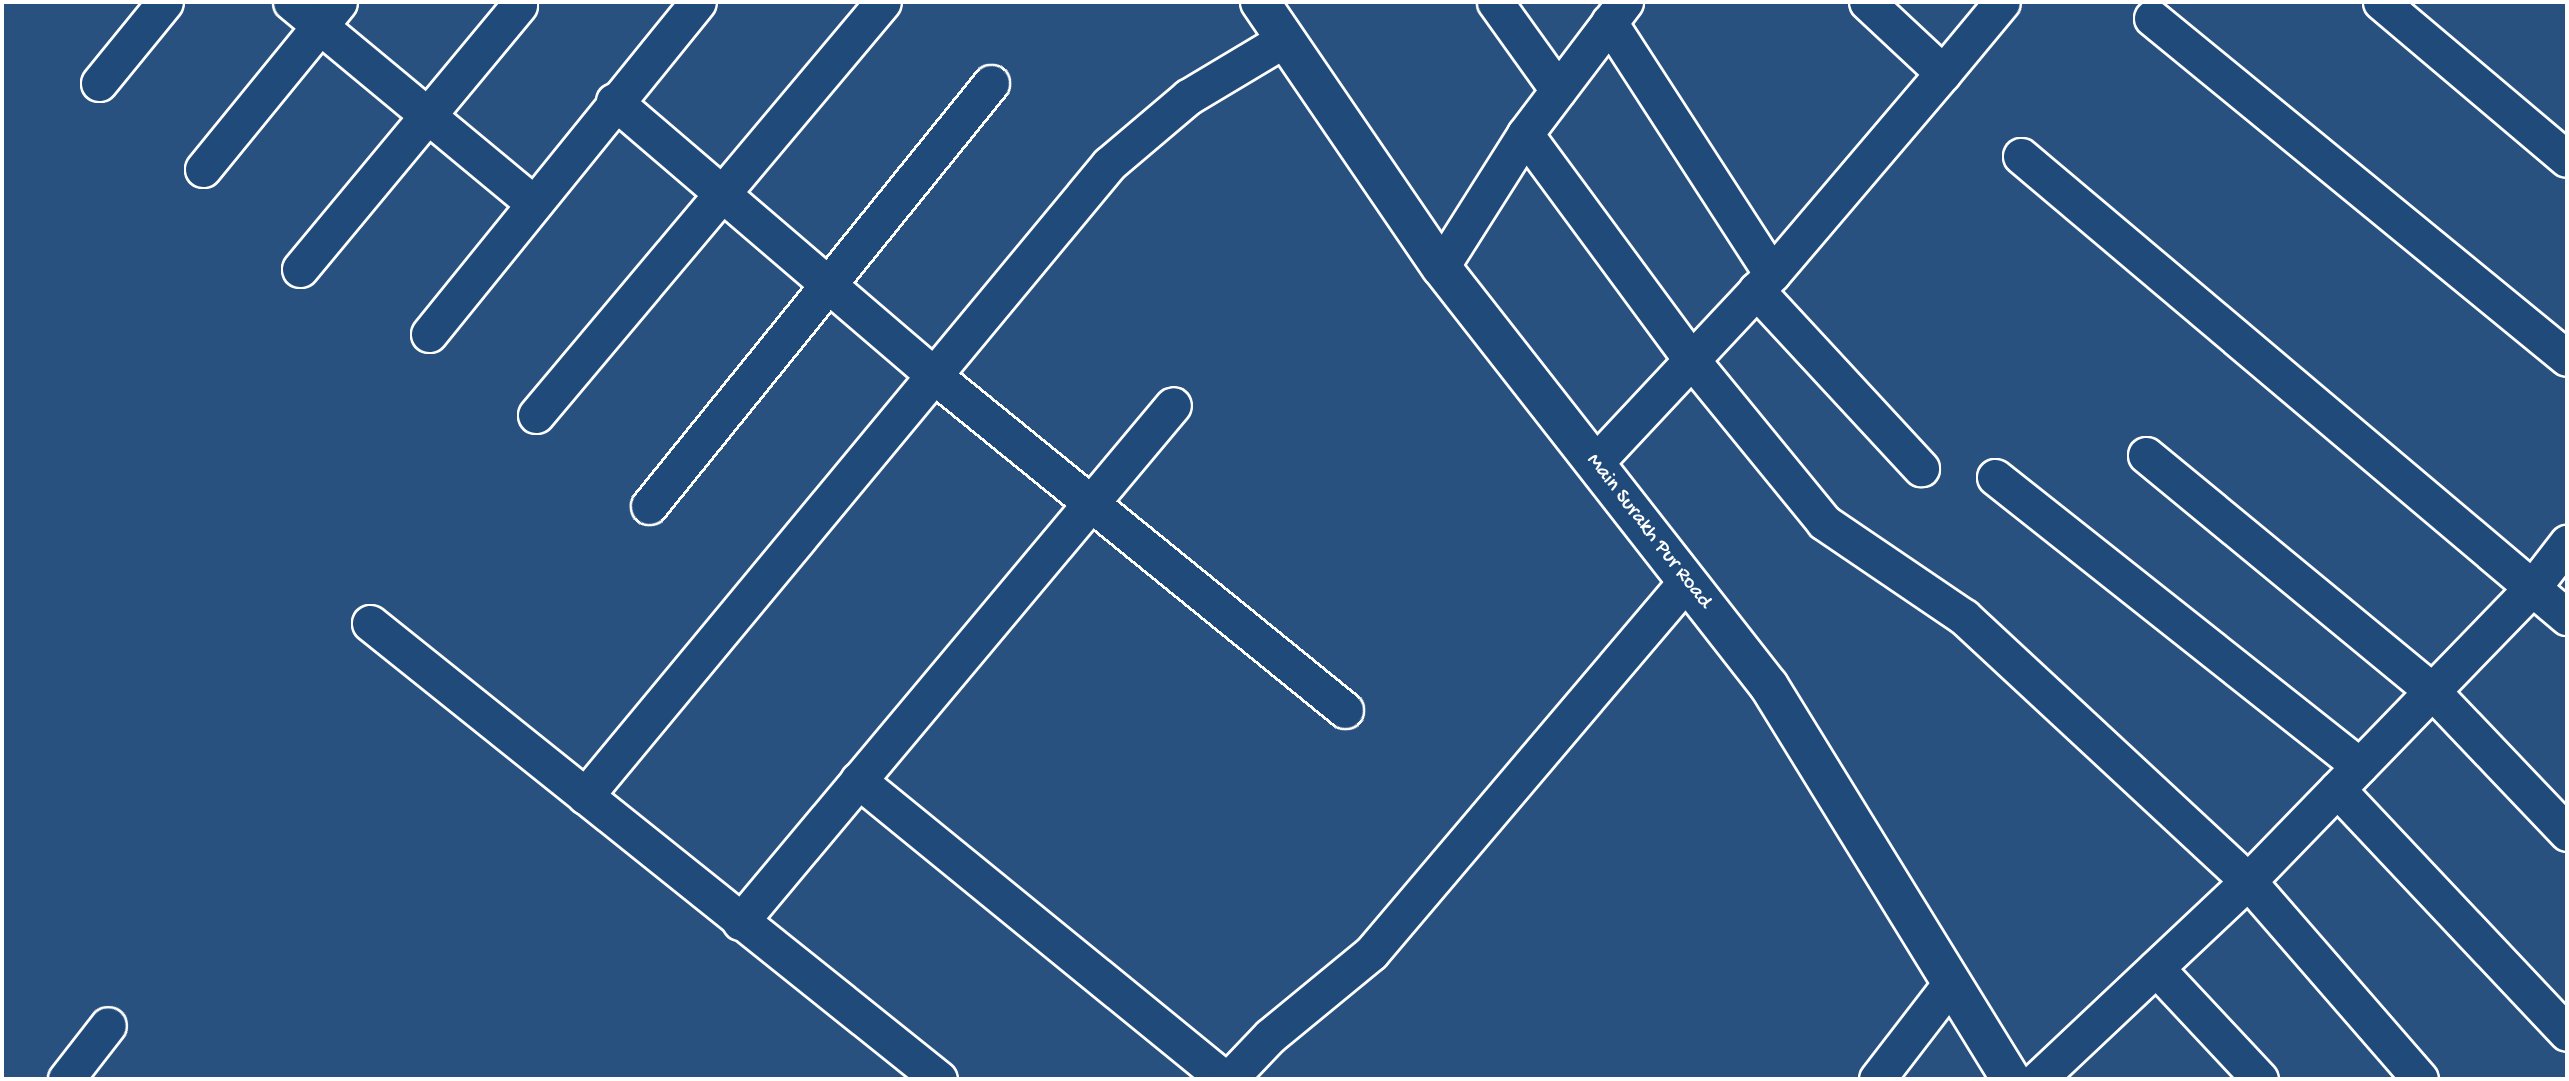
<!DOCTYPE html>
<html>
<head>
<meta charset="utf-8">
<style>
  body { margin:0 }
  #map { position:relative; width:2569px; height:1081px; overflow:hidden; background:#28517f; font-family:"Gochi Hand",sans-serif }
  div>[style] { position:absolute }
  .roads { filter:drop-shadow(2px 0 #fff) drop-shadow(-2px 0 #fff) drop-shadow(0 2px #fff) drop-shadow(0 -2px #fff) }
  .street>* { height:35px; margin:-17.5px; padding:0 17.5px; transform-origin:17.5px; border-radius:17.5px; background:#1f4a7a }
  .secondary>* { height:38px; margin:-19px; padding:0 19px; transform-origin:19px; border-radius:19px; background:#1f4a7a }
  span { translate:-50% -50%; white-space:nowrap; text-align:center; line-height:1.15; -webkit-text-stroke:5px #1f4a7a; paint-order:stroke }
  .street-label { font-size:21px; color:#fff }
  .frame { position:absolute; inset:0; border:4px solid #fff; pointer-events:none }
</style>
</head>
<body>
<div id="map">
  <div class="roads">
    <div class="street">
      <i style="left:291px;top:2px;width:315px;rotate:39.7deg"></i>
      <i style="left:1495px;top:2px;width:108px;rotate:54.4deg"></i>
      <i style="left:2381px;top:2px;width:243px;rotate:40.2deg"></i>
      <i style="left:2152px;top:18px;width:536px;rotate:39.33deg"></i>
      <i style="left:1609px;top:22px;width:300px;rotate:57.1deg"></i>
      <i style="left:1943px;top:73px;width:92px;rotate:-50.3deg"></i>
      <i style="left:99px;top:83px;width:104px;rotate:-50.8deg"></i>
      <i style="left:614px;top:101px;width:426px;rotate:40.6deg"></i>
      <i style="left:937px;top:378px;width:526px;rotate:39.14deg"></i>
      <i style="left:1525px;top:134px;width:278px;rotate:53.6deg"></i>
      <i style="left:1690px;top:358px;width:212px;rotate:50.7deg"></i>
      <i style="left:1824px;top:522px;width:169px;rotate:34.2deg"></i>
      <i style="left:1964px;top:617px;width:388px;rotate:42.9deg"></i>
      <i style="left:2248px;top:881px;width:262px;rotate:49deg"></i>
      <i style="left:2021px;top:156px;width:715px;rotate:40.18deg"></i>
      <i style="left:203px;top:169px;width:215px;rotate:-50.8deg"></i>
      <i style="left:1441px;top:267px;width:157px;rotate:-57.7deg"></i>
      <i style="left:1525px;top:134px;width:166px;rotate:-52.9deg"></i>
      <i style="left:300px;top:269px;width:343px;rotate:-50.3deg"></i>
      <i style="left:1756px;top:290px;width:243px;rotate:47.2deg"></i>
      <i style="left:429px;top:334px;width:427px;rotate:-51deg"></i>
      <i style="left:536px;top:415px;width:539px;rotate:-49.96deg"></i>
      <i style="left:2146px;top:455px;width:371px;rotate:39.5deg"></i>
      <i style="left:2432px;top:691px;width:196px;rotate:46.4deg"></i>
      <i style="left:1595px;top:463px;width:259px;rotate:-46.9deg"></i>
      <i style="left:1772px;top:274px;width:264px;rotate:-49.6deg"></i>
      <i style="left:1943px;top:73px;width:104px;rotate:-136.9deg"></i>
      <i style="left:1995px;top:477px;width:465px;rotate:38.4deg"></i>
      <i style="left:649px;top:506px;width:544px;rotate:-51.04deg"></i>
      <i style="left:370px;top:623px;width:729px;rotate:38.71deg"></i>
      <i style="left:858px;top:780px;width:473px;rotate:39.2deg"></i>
      <i style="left:2337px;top:789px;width:335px;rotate:46.7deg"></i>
      <i style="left:585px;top:796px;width:821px;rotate:-50.34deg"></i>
      <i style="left:1109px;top:164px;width:104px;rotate:-40.3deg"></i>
      <i style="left:1188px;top:97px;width:113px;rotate:-30.9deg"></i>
      <i style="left:740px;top:922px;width:674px;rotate:-50.05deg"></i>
      <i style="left:2156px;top:968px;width:152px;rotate:46.9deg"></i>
      <i style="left:66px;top:1079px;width:68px;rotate:-52.1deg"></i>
      <i style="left:1229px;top:1079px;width:59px;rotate:-46.4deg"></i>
      <i style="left:1270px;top:1036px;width:131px;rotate:-39.4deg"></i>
      <i style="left:1371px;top:953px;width:488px;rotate:-49.7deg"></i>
      <i style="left:1877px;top:1079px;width:121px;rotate:-52.4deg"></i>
      <i style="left:2038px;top:1079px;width:289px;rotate:-43.3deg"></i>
      <i style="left:2248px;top:881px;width:409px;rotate:-45.9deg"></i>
      <i style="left:2533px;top:587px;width:56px;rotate:-52.3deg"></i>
    </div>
    <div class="secondary">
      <i style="left:1260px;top:2px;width:321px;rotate:55.7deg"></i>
      <i style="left:1441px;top:267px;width:532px;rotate:51.95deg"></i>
      <i style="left:1769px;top:686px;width:462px;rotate:58.4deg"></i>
    </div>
  </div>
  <div class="street-label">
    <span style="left:1648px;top:532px;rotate:52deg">Main Surakh Pur Road</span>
  </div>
  <div class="frame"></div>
</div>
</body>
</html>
